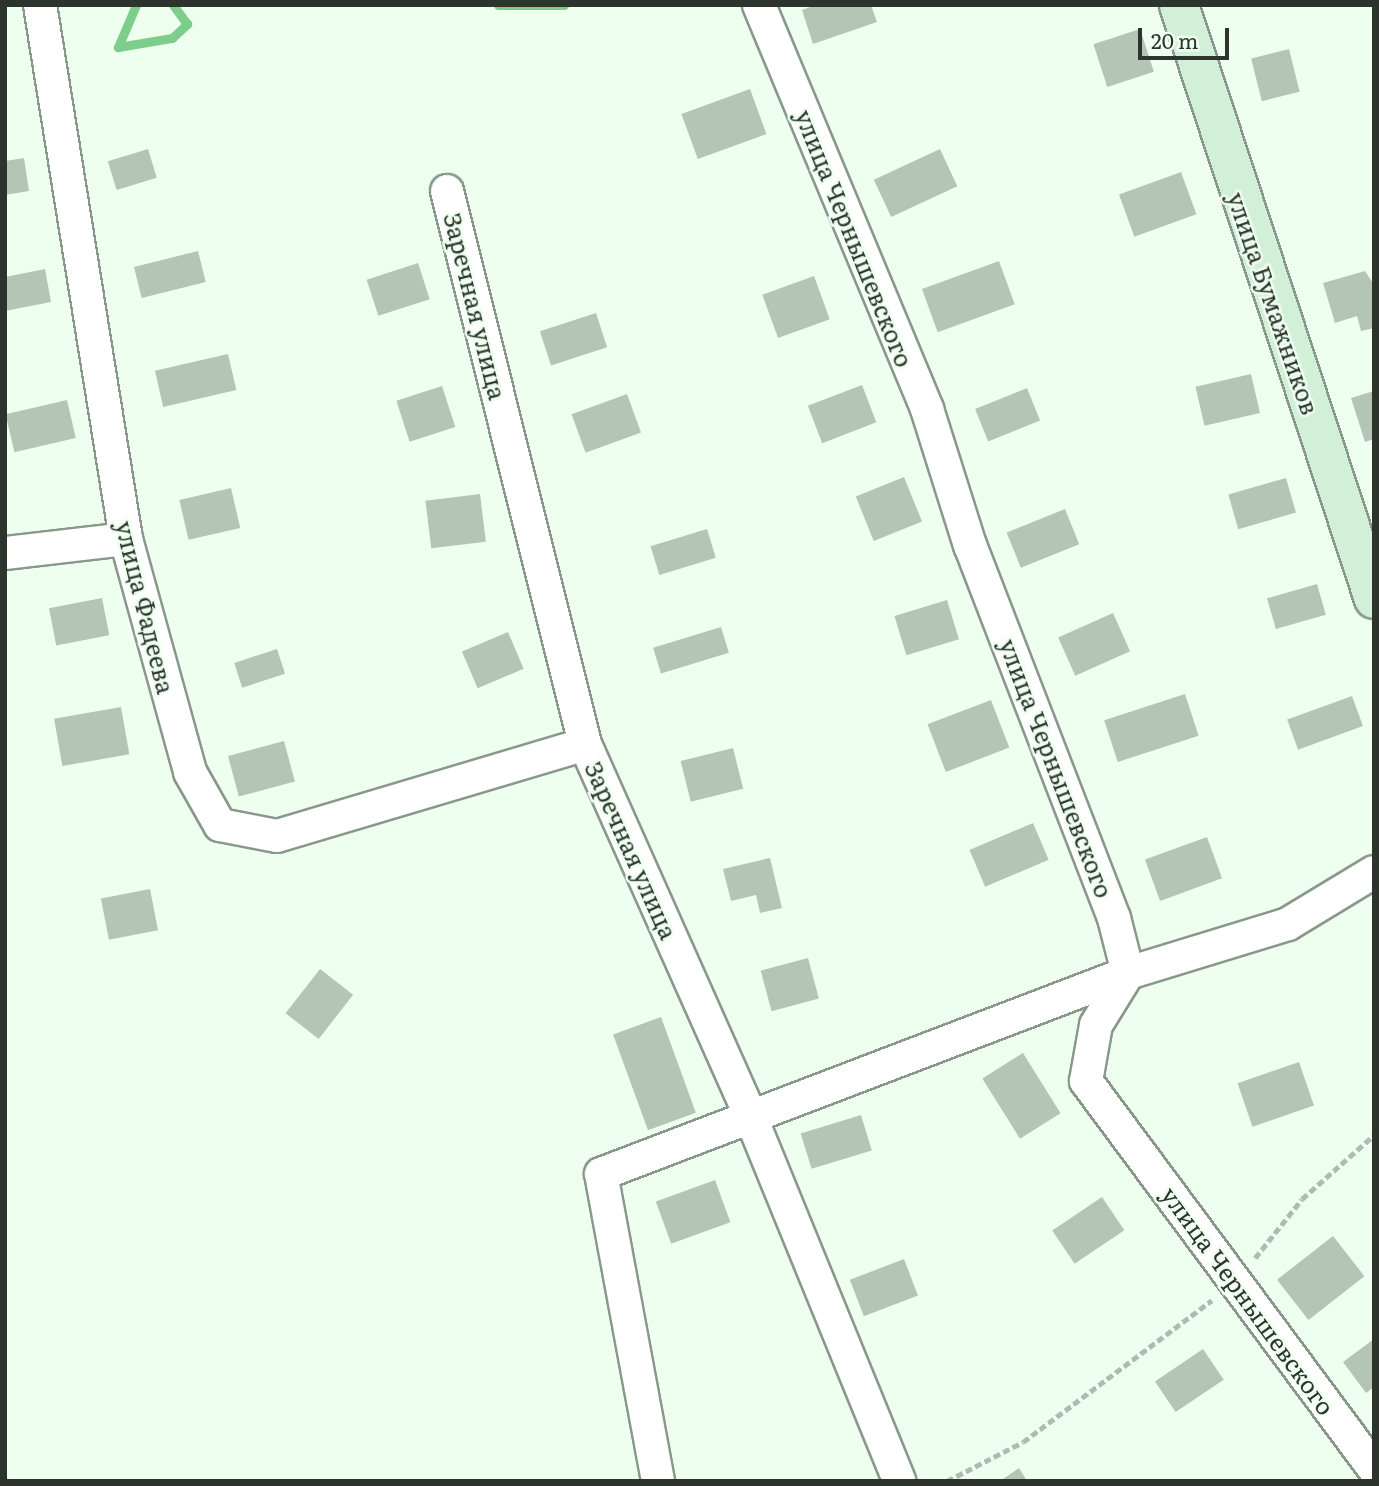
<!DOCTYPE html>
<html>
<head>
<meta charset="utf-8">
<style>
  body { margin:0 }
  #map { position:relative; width:1379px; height:1486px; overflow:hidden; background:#eefff0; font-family:Literata,serif }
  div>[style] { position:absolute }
  .stream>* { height:9px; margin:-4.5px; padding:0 4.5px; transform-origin:4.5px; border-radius:4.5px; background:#7dcd8b }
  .building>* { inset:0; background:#b4c5b6; transform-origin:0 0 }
  .path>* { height:4.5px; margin-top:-2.25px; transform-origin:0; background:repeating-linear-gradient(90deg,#aebcb0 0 7px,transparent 0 10.5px) }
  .roads { filter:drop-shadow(2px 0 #89988b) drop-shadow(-2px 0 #89988b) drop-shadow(0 2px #89988b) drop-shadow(0 -2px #89988b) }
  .street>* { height:32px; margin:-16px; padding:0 16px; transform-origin:16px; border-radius:16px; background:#fff }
  .secondary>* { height:38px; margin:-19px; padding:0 19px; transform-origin:19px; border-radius:19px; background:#d2efd8 }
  span { translate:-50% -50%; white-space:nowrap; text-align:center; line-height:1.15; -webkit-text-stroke:5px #eefff0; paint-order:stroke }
  .street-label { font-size:24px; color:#2d342e }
  .frame { position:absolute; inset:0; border:7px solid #2d342e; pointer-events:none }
  .scale { position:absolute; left:1138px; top:28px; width:91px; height:32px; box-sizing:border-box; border:4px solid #2d342e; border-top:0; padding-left:9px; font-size:21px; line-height:24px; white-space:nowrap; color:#2d342e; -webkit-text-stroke:5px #eefff0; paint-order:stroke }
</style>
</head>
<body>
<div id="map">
  <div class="stream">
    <i style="left:136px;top:5px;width:46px;rotate:113.2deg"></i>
    <i style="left:118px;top:47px;width:55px;rotate:-9.5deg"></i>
    <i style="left:172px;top:38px;width:21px;rotate:-43deg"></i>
    <i style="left:187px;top:24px;width:24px;rotate:-126deg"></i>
    <i style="left:498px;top:5px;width:66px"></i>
  </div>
  <div class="building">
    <i style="clip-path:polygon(816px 5px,871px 5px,877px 22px,813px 44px,802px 10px)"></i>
    <i style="left:1140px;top:29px;width:45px;height:49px;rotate:72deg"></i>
    <i style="left:1289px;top:49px;width:44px;height:39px;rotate:76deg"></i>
    <i style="left:750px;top:89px;width:48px;height:73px;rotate:70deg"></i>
    <i style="left:148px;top:149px;width:30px;height:42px;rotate:73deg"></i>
    <i style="left:940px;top:149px;width:41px;height:73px;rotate:65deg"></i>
    <i style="clip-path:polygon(24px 158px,29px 191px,5px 195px,5px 161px)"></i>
    <i style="left:1181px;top:172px;width:45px;height:66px;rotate:70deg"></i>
    <i style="left:198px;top:251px;width:32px;height:66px;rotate:76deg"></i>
    <i style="left:999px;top:261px;width:46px;height:82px;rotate:70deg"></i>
    <i style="left:418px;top:263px;width:38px;height:54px;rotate:72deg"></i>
    <i style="clip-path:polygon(45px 269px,51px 302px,5px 311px,5px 277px)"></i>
    <i style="clip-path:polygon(1365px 271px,1374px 285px,1374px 328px,1361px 331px,1357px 316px,1335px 323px,1323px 283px)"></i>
    <i style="left:814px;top:276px;width:46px;height:55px;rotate:70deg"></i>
    <i style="left:596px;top:313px;width:36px;height:59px;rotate:72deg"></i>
    <i style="left:228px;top:354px;width:37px;height:75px;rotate:77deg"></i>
    <i style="left:1251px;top:374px;width:40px;height:57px;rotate:77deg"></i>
    <i style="left:862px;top:385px;width:40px;height:58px;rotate:69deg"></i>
    <i style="left:442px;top:386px;width:43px;height:48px;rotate:72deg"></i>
    <i style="left:1027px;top:388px;width:35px;height:56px;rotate:68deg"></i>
    <i style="clip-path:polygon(1374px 391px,1374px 439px,1365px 442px,1351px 398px)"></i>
    <i style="left:627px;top:394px;width:41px;height:59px;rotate:70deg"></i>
    <i style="left:67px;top:400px;width:39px;height:63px;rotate:77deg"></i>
    <i style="left:904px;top:477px;width:48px;height:52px;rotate:68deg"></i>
    <i style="left:1286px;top:478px;width:36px;height:60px;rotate:74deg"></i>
    <i style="left:231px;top:488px;width:41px;height:53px;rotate:77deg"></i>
    <i style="left:480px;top:494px;width:48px;height:55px;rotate:83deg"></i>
    <i style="left:1065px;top:509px;width:38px;height:63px;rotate:68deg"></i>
    <i style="left:707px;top:529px;width:30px;height:59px;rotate:73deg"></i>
    <i style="left:1317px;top:584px;width:32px;height:52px;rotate:74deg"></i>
    <i style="left:102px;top:598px;width:38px;height:54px;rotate:79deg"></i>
    <i style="left:947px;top:600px;width:41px;height:55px;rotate:73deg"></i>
    <i style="left:1113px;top:613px;width:42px;height:60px;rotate:66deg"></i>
    <i style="left:721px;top:627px;width:27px;height:71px;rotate:73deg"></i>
    <i style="left:508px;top:632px;width:40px;height:50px;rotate:67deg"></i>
    <i style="left:277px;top:649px;width:26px;height:45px;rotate:72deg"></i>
    <i style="left:1185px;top:694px;width:44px;height:85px;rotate:72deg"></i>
    <i style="left:1352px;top:696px;width:32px;height:69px;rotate:70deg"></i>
    <i style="left:991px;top:700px;width:51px;height:68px;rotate:69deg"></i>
    <i style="left:121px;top:707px;width:48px;height:68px;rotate:80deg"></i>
    <i style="left:284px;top:741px;width:42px;height:58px;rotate:75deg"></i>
    <i style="left:733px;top:748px;width:42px;height:54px;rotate:76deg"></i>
    <i style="left:1033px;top:823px;width:40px;height:69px;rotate:67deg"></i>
    <i style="left:1207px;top:837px;width:44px;height:66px;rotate:70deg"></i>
    <i style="clip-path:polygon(770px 858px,782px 908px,760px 913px,756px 895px,731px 901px,723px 869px)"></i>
    <i style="left:150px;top:889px;width:42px;height:50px;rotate:79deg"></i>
    <i style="left:808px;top:958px;width:42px;height:49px;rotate:75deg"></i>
    <i style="left:320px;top:969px;width:42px;height:56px;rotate:38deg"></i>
    <i style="left:661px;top:1017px;width:102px;height:51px;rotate:70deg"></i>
    <i style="left:1023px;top:1053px;width:71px;height:48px;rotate:58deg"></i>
    <i style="left:1299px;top:1062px;width:46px;height:65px;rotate:71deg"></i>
    <i style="left:861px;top:1115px;width:37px;height:63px;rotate:73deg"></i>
    <i style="left:715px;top:1180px;width:45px;height:63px;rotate:70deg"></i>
    <i style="left:1102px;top:1197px;width:40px;height:60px;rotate:56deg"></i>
    <i style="left:1333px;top:1236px;width:51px;height:71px;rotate:52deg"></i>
    <i style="left:904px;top:1259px;width:39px;height:58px;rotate:69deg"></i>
    <i style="clip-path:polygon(1374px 1339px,1374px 1387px,1366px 1393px,1343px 1362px)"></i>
    <i style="left:1203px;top:1349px;width:37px;height:58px;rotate:56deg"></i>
    <i style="clip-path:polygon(1019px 1468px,1027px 1481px,1000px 1481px)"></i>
  </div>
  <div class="path">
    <i style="left:1255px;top:1258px;width:75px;rotate:-51.5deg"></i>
    <i style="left:1302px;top:1199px;width:96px;rotate:-41.6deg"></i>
    <i style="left:947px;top:1481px;width:85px;rotate:-27.2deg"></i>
    <i style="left:1023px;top:1442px;width:236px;rotate:-36.9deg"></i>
  </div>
  <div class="roads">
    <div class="street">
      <i style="left:40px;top:5px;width:541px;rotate:80.85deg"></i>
      <i style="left:126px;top:539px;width:242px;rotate:74.6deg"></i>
      <i style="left:190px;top:772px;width:61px;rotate:60.5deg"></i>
      <i style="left:220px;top:825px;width:58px;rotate:10.9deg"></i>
      <i style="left:277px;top:836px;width:321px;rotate:-16.6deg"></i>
      <i style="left:759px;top:5px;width:438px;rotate:67.4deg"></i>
      <i style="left:927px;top:409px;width:143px;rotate:72.5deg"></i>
      <i style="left:970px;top:545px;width:400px;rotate:68.9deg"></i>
      <i style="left:1114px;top:918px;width:57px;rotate:75.7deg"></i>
      <i style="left:1128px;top:973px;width:61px;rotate:121.6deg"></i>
      <i style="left:1096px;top:1025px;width:57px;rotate:100.1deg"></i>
      <i style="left:1086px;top:1081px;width:483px;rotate:53.4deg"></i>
      <i style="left:447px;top:191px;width:570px;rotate:75.99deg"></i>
      <i style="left:585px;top:744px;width:406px;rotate:66deg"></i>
      <i style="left:750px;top:1115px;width:395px;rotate:67.8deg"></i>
      <i style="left:5px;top:553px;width:122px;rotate:-6.6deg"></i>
      <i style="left:658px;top:1481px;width:312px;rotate:-100.5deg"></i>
      <i style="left:601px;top:1174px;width:564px;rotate:-20.88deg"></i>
      <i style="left:1128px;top:973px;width:167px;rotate:-17deg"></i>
      <i style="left:1288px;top:924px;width:100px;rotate:-31.2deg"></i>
    </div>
    <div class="secondary">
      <i style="left:1179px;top:5px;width:625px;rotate:71.83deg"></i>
    </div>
  </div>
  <div class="street-label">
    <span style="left:855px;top:238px;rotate:68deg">улица Чернышевского</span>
    <span style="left:1274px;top:303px;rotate:71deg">улица Бумажников</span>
    <span style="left:476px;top:306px;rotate:76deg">Заречная улица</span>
    <span style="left:146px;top:607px;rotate:76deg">улица Фадеева</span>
    <span style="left:1057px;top:768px;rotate:69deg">улица Чернышевского</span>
    <span style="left:632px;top:850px;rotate:66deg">Заречная улица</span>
    <span style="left:1249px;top:1300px;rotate:54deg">улица Чернышевского</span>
  </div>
  <div class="frame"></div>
  <div class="scale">20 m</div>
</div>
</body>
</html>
